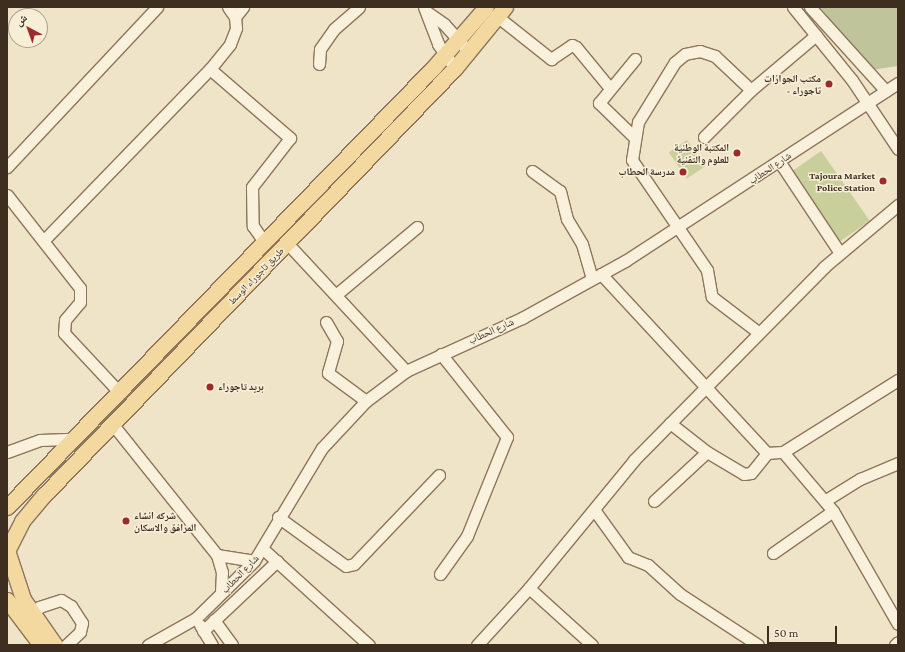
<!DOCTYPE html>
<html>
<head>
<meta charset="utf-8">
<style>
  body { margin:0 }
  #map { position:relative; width:905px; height:652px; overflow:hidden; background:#f0e4c8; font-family:"Crimson Pro","Noto Naskh Arabic",serif }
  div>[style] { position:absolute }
  .green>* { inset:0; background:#c9cf9b; transform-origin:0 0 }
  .cemetery>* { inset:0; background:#bfc49a }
  .roads { filter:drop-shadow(1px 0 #8d765c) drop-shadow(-1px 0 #8d765c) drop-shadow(0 1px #8d765c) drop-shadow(0 -1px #8d765c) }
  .minor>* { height:11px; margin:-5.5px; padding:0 5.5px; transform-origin:5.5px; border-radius:5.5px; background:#faf1dc }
  .major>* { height:15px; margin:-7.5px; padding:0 7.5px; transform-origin:7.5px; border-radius:7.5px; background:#f3d9a0 }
  .dots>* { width:11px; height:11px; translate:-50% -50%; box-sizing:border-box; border:2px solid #f7eed8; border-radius:50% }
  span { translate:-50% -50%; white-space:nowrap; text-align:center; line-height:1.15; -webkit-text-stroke:3px #f7eed8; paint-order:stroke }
  .poi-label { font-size:10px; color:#3d2e20; font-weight:700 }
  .right { translate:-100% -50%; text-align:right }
  .left { translate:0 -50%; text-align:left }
  .street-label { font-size:10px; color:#3d2e20 }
  .frame { position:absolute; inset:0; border:8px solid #3d2e20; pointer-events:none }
  .north { position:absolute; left:8px; top:8px; width:40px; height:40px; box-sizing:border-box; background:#f7eed8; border:1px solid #ada18e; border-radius:50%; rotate:319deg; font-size:11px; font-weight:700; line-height:16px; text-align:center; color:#3d2e20 }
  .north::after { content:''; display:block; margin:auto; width:14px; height:18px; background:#9e2a2b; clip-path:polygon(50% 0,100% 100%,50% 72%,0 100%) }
  .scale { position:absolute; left:767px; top:626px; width:70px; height:18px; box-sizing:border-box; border:2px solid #3d2e20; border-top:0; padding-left:5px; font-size:12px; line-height:14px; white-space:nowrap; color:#3d2e20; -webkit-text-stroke:3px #f7eed8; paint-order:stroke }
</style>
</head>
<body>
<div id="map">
  <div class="green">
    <i style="left:687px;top:140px;width:32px;height:22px;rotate:56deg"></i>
    <i style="left:821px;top:151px;width:85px;height:37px;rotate:55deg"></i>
  </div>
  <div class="cemetery">
    <i style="clip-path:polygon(820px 7px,898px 7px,898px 66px,871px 70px)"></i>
  </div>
  <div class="roads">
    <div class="minor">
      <i style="left:424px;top:7px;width:40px;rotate:69deg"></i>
      <i style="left:438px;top:44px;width:29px;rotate:55deg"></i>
      <i style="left:793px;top:7px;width:94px;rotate:51.1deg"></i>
      <i style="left:852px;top:80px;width:83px;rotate:56.3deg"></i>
      <i style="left:810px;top:7px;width:113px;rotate:47.9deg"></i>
      <i style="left:427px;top:12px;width:21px;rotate:35deg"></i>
      <i style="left:444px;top:24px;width:38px;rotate:48deg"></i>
      <i style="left:235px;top:17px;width:13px;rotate:-51deg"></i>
      <i style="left:498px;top:17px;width:68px;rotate:38.4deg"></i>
      <i style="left:551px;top:59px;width:25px;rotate:-34deg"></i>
      <i style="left:572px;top:45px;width:4px;rotate:27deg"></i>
      <i style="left:576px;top:47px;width:52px;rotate:50.5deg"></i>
      <i style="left:319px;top:64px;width:15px;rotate:-86deg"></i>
      <i style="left:320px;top:49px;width:24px;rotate:-55deg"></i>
      <i style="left:334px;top:29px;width:33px;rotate:-41deg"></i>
      <i style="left:210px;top:69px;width:106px;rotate:40.8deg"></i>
      <i style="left:290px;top:138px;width:62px;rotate:127.8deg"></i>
      <i style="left:252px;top:187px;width:39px;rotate:89deg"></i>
      <i style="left:253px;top:226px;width:19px;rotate:55deg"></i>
      <i style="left:751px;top:90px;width:50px;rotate:-136.6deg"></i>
      <i style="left:715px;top:56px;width:16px;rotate:-162deg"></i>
      <i style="left:700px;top:51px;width:15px;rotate:169deg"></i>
      <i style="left:685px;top:54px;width:13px;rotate:141deg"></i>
      <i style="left:675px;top:62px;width:70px;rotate:121.7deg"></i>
      <i style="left:638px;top:122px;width:38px;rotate:99deg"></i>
      <i style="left:632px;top:160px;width:133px;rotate:55.7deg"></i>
      <i style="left:707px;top:270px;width:27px;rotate:80deg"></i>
      <i style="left:712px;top:297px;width:58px;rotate:37.3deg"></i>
      <i style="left:634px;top:137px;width:49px;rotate:-135.8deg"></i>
      <i style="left:599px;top:103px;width:57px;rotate:-50.7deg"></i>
      <i style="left:704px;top:137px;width:66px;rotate:-45deg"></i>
      <i style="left:751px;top:90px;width:85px;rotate:-40.2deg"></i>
      <i style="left:779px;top:161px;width:110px;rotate:56.5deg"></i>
      <i style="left:7px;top:167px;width:219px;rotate:-46.8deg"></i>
      <i style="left:532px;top:171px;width:34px;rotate:36deg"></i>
      <i style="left:560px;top:191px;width:29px;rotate:76deg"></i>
      <i style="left:567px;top:219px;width:29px;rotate:59deg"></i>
      <i style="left:582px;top:244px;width:36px;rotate:74deg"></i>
      <i style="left:7px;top:195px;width:118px;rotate:51.9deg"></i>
      <i style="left:80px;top:288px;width:14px;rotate:90deg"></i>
      <i style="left:80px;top:302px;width:23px;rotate:130deg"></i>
      <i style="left:65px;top:320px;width:13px;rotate:94deg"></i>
      <i style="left:64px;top:333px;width:79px;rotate:47deg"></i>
      <i style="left:45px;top:239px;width:237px;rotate:-45.9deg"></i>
      <i style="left:210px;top:69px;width:32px;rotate:-51deg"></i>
      <i style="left:230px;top:44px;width:17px;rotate:-69deg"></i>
      <i style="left:236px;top:28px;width:11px;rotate:-95deg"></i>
      <i style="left:235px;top:17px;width:12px;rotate:-125deg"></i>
      <i style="left:287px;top:243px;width:175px;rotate:47.1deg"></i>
      <i style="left:601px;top:274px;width:244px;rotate:47.2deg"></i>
      <i style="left:767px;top:453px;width:16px;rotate:-4deg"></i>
      <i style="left:783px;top:452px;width:136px;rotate:-32.1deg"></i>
      <i style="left:338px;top:293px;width:103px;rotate:-39.9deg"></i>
      <i style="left:326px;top:322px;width:22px;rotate:60deg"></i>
      <i style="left:337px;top:341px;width:33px;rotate:106deg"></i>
      <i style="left:328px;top:373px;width:47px;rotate:36.4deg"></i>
      <i style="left:670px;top:423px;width:47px;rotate:38.1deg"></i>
      <i style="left:707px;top:452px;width:43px;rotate:30.7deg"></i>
      <i style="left:744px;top:474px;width:7px;rotate:-8deg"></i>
      <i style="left:751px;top:473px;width:26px;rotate:-51deg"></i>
      <i style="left:114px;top:426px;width:165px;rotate:51.4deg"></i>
      <i style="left:217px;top:555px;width:18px;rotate:74deg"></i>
      <i style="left:222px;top:572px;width:21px;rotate:93deg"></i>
      <i style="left:7px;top:452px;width:35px;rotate:-20deg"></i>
      <i style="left:40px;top:440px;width:33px;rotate:-2deg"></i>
      <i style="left:783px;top:452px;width:77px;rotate:49.7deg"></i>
      <i style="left:833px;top:511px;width:130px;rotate:60.1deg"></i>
      <i style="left:826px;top:500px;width:40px;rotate:-32deg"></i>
      <i style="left:860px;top:479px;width:41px;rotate:-22.8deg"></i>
      <i style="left:654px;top:501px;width:72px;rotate:-42.8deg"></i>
      <i style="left:595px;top:511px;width:57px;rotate:54.3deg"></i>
      <i style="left:628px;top:557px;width:22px;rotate:22deg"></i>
      <i style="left:648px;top:565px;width:43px;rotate:42.2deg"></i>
      <i style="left:680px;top:594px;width:93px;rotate:33.2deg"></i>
      <i style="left:278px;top:517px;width:72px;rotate:35.9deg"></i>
      <i style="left:336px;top:559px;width:12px;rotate:35deg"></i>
      <i style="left:346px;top:566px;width:8px;rotate:-14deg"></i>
      <i style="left:354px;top:564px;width:123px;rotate:-46.3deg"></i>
      <i style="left:263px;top:549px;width:143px;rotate:42.2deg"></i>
      <i style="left:773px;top:553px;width:73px;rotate:-35deg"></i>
      <i style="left:217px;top:555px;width:37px;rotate:9deg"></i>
      <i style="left:440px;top:574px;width:47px;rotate:-54.6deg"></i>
      <i style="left:467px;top:536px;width:107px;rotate:-68deg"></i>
      <i style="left:507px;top:437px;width:106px;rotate:-128.5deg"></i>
      <i style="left:529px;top:588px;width:85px;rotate:42.1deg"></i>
      <i style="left:33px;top:614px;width:9px;rotate:-49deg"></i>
      <i style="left:39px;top:607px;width:23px;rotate:-18deg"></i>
      <i style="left:61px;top:600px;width:12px;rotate:31deg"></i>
      <i style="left:71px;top:606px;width:20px;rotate:57deg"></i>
      <i style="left:82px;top:623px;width:9px;rotate:103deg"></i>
      <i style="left:80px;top:632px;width:19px;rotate:137deg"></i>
      <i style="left:214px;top:620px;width:31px;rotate:54deg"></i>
      <i style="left:200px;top:625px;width:23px;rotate:59deg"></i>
      <i style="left:203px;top:631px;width:102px;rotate:-43.4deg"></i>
      <i style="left:148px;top:645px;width:55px;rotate:-29.4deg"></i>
      <i style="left:196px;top:618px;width:81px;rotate:-44.5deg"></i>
      <i style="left:254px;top:561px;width:132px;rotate:-59deg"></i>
      <i style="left:322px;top:448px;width:64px;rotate:-46.9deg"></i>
      <i style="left:366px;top:401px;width:50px;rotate:-36.9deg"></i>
      <i style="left:406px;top:371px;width:128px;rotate:-24.6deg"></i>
      <i style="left:522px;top:318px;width:118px;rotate:-29deg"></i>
      <i style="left:625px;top:261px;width:326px;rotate:-33.1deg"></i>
      <i style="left:477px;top:645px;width:77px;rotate:-47.6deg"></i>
      <i style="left:529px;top:588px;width:166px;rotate:-50.6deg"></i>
      <i style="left:634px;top:460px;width:271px;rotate:-45.4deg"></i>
      <i style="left:824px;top:267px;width:97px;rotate:-40deg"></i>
      <i style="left:895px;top:645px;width:4px;rotate:-45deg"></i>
    </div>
    <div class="major">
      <i style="left:7px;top:507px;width:613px;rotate:-45.86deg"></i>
      <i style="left:434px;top:67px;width:79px;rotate:-49.1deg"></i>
      <i style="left:9px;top:547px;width:29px;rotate:-63deg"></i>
      <i style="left:22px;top:521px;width:35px;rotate:-50deg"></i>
      <i style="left:45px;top:494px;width:591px;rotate:-46.1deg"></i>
      <i style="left:455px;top:68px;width:79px;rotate:-50.7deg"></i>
      <i style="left:8px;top:553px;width:48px;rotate:71.9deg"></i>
      <i style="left:23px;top:599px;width:56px;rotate:55.2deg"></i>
      <i style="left:7px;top:600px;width:56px;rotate:52.9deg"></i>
    </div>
  </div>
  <div class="dots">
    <i style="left:829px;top:84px;background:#9e2a2b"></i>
    <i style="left:737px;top:153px;background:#9e2a2b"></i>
    <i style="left:683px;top:172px;background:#9e2a2b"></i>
    <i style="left:883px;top:181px;background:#9e2a2b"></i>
    <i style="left:210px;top:387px;background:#9e2a2b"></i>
    <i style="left:126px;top:521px;background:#9e2a2b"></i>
  </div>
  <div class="poi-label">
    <span class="right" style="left:821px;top:84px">مكتب الجوازات<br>- تاجوراء</span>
    <span class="right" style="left:729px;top:153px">المكتبة الوطنية<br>للعلوم والتقنية</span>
    <span class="right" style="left:675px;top:172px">مدرسة الحطاب</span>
    <span class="right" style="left:875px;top:181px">Tajoura Market<br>Police Station</span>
    <span class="left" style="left:218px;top:387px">بريد تاجوراء</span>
    <span class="left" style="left:134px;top:521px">شركه انشاء<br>المرافق والاسكان</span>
  </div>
  <div class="street-label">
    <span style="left:770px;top:168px;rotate:-34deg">شارع الحطاب</span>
    <span style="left:256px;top:276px;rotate:-46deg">طريق تاجوراء الوسط</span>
    <span style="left:491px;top:331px;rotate:-24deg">شارع الحطاب</span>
    <span style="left:240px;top:574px;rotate:-46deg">شارع الحطاب</span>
  </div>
  <div class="frame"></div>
  <div class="north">ش</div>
  <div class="scale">50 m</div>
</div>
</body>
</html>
